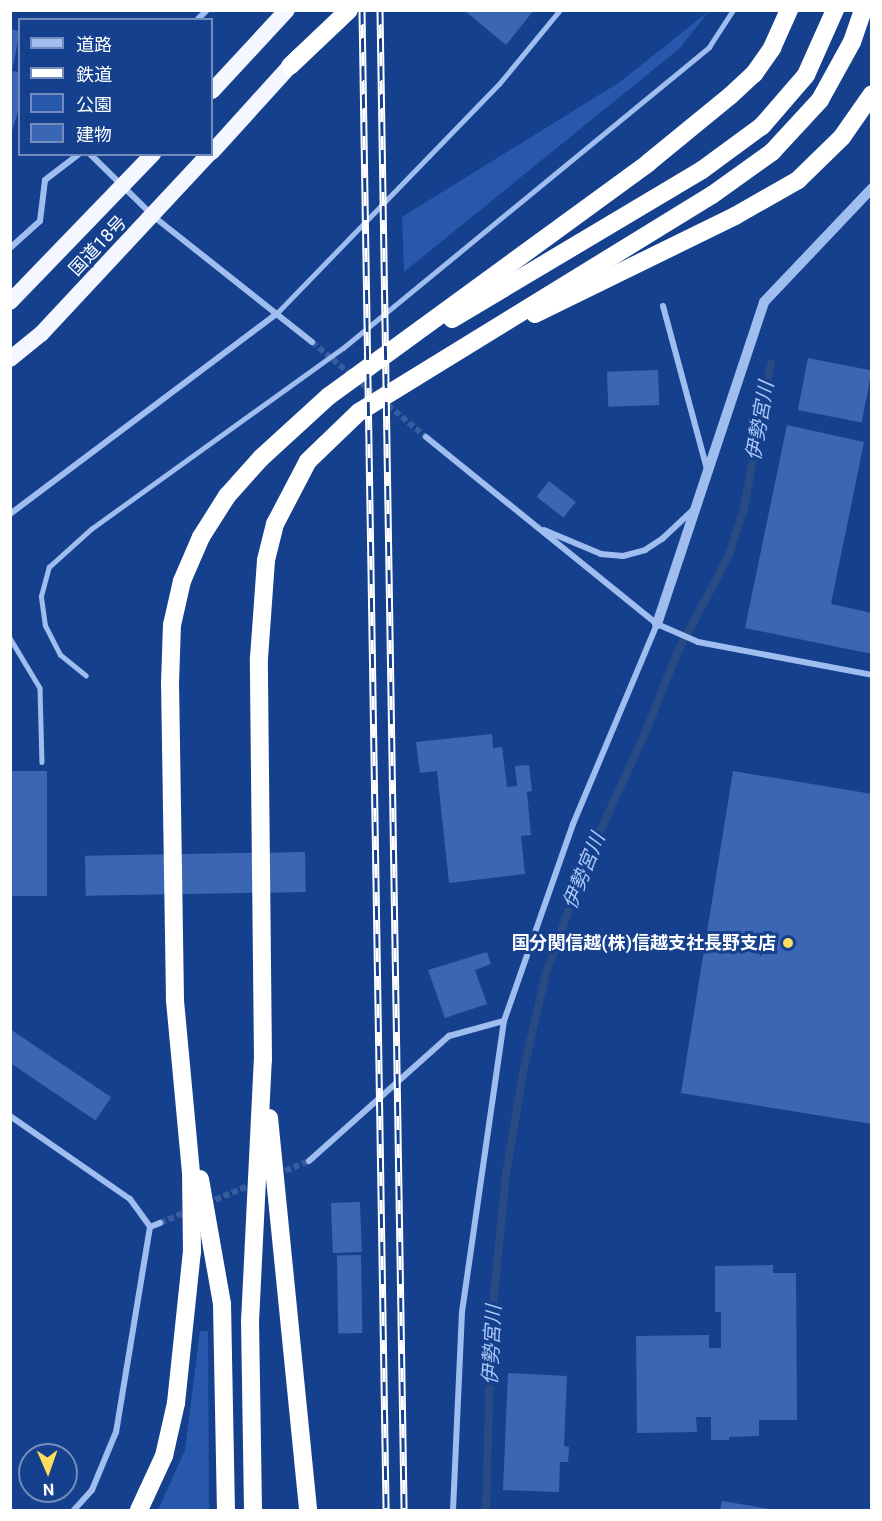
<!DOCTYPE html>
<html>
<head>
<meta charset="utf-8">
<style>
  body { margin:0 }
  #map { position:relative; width:882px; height:1521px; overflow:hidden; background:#15408d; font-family:Roboto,"Noto Sans JP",sans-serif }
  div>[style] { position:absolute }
  .green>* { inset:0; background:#2858ac }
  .stream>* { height:8px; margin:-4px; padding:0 4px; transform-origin:4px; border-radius:4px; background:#2a4a83 }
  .building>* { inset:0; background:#3a66b4; transform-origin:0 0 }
  .minor-tunnel>* { height:6px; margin-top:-3px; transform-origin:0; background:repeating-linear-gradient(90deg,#385d9e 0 6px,transparent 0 9px) }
  .service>* { height:4.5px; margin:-2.25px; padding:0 2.25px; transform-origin:2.25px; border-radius:2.25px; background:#a0bdf0 }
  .minor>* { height:6px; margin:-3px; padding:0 3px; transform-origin:3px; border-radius:3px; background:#a0bdf0 }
  .tertiary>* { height:10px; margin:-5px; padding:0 5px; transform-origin:5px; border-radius:5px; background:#a0bdf0 }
  .trunk>* { height:16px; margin:-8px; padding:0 8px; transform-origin:8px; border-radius:8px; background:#f4f7ff }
  .motorway>* { height:18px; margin:-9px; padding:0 9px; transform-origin:9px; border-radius:9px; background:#fff }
  .rail>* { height:7px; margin-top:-3.5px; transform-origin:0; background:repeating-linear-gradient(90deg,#15408d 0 14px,#fff 0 28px); box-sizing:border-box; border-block:2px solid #fff }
  .dots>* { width:16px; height:16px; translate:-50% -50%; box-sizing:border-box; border:3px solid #15408d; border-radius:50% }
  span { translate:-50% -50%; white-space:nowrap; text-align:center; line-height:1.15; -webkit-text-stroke:6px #15408d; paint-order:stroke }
  .street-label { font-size:18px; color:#fff }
  .poi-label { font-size:18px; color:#fff; font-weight:700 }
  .right { translate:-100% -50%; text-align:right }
  .water-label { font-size:20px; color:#abc8f7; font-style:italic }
  .frame { position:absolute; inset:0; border:12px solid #fff; pointer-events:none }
  .legend { position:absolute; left:18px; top:18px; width:195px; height:138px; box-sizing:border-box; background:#15408d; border:2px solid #738cbb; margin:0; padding:8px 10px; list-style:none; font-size:18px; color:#fff }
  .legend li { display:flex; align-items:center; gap:12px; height:30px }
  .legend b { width:30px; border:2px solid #738cbb }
  .north { position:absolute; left:18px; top:1443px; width:60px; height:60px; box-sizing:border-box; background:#15408d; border:2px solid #738cbb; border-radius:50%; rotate:178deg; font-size:16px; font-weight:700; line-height:24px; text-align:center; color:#fff }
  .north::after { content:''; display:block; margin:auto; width:21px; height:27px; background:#ffde5e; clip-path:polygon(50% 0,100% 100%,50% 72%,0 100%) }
</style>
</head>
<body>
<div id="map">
  <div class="green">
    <i style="clip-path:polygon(709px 11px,680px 48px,404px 272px,402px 217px,620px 82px)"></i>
    <i style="clip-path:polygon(200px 1331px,208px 1331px,209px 1510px,158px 1510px,185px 1450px)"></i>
  </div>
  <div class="stream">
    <i style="left:486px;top:1510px;width:184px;rotate:-88.4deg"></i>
    <i style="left:491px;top:1326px;width:153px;rotate:-84.4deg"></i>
    <i style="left:506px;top:1174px;width:103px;rotate:-80.5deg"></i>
    <i style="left:523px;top:1072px;width:102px;rotate:-76.9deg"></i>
    <i style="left:546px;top:973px;width:123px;rotate:-70.1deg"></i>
    <i style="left:588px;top:857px;width:133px;rotate:-65.2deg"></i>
    <i style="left:644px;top:736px;width:92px;rotate:-68.2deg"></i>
    <i style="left:678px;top:651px;width:109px;rotate:-62deg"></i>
    <i style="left:729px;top:555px;width:49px;rotate:-72.3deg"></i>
    <i style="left:744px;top:508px;width:147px;rotate:-79.4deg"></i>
  </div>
  <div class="building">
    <i style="clip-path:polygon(464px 10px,534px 10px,506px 45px)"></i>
    <i style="clip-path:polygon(10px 29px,20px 31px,12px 71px,20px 72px,20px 105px,11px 135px)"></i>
    <i style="left:808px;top:358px;width:65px;height:53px;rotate:11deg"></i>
    <i style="left:658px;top:370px;width:35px;height:51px;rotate:88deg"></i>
    <i style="clip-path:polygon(787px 425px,864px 442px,831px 604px,872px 613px,872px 654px,745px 628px)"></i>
    <i style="left:549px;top:481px;width:34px;height:20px;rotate:38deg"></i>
    <i style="clip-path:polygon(492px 734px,493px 748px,502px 747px,507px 787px,517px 786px,515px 766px,529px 765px,532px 791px,527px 792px,531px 835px,521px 836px,525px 874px,449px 883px,437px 771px,420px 773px,416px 742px)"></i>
    <i style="left:47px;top:771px;width:125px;height:37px;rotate:90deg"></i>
    <i style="clip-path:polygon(733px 771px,872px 794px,872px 1124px,681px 1093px)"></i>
    <i style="left:305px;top:852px;width:40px;height:220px;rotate:89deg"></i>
    <i style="clip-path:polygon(487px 952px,491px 964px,475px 970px,487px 1004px,445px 1018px,428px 970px)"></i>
    <i style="left:10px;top:1029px;width:122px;height:28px;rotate:34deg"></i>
    <i style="left:360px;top:1202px;width:50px;height:29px;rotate:88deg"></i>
    <i style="left:361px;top:1255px;width:78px;height:24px;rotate:89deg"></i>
    <i style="clip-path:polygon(773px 1265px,773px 1273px,796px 1273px,797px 1420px,759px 1420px,759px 1436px,729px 1437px,729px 1440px,711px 1440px,711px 1417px,696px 1417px,697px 1432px,637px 1433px,636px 1336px,709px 1335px,709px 1348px,721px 1348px,721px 1312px,715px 1312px,715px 1266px)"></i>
    <i style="clip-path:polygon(508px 1373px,567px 1376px,564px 1446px,569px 1447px,568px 1462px,560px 1462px,559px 1492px,503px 1490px)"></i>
    <i style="clip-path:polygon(722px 1501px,770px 1509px,769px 1510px,720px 1510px)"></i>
  </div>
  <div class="minor-tunnel">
    <i style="left:312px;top:342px;width:148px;rotate:39.8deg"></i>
    <i style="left:277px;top:1174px;width:35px;rotate:-22deg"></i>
    <i style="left:207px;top:1203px;width:50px;rotate:-22.4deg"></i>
    <i style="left:160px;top:1223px;width:33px;rotate:-23deg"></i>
  </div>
  <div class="service">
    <i style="left:276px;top:314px;width:320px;rotate:-45.9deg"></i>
    <i style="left:499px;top:84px;width:96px;rotate:-50.5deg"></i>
    <i style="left:10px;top:638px;width:58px;rotate:59deg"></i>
    <i style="left:40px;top:688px;width:74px;rotate:88.5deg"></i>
    <i style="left:86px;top:676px;width:33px;rotate:-141deg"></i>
    <i style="left:60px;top:655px;width:33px;rotate:-117deg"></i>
    <i style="left:45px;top:626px;width:30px;rotate:-98deg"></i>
    <i style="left:41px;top:596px;width:30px;rotate:-75deg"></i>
    <i style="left:49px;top:567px;width:57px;rotate:-42.1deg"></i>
    <i style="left:91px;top:529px;width:310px;rotate:-35.7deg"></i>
    <i style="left:343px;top:348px;width:474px;rotate:-39.4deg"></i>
    <i style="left:709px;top:47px;width:44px;rotate:-57deg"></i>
  </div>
  <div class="minor">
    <i style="left:197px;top:20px;width:14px;rotate:-45deg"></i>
    <i style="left:90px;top:154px;width:88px;rotate:44.5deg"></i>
    <i style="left:153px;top:216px;width:203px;rotate:38.4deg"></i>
    <i style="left:10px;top:248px;width:40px;rotate:-42deg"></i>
    <i style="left:40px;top:221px;width:41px;rotate:-83deg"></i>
    <i style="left:45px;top:180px;width:43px;rotate:-37.4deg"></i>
    <i style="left:663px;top:306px;width:169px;rotate:74.9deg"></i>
    <i style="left:426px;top:437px;width:297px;rotate:39deg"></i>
    <i style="left:657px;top:624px;width:45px;rotate:23.7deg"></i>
    <i style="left:698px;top:642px;width:177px;rotate:10.7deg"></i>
    <i style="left:10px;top:514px;width:330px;rotate:-36.9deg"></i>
    <i style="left:544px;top:530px;width:62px;rotate:22.8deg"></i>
    <i style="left:601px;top:554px;width:22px;rotate:5deg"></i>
    <i style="left:623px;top:556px;width:23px;rotate:-15deg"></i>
    <i style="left:645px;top:550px;width:20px;rotate:-33deg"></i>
    <i style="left:662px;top:539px;width:42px;rotate:-43.1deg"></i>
    <i style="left:10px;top:1116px;width:146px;rotate:34.7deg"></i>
    <i style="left:130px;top:1199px;width:34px;rotate:54deg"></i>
    <i style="left:150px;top:1227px;width:208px;rotate:99.4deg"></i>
    <i style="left:116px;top:1432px;width:63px;rotate:112.5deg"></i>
    <i style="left:92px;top:1490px;width:27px;rotate:132deg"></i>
    <i style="left:309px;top:1161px;width:188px;rotate:-41.8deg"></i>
    <i style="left:449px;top:1036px;width:57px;rotate:-15.3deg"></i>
    <i style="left:150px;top:1227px;width:11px;rotate:-22deg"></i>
    <i style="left:453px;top:1510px;width:198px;rotate:-87.4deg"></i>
    <i style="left:462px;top:1312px;width:294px;rotate:-81.8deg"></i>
    <i style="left:504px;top:1021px;width:209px;rotate:-70.7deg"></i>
    <i style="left:573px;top:824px;width:217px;rotate:-67.2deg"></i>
  </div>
  <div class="tertiary">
    <i style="left:657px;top:624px;width:339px;rotate:-71.6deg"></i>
    <i style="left:764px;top:302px;width:157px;rotate:-46.5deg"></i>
  </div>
  <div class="trunk">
    <i style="left:212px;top:91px;width:110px;rotate:-47.2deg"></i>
    <i style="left:212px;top:152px;width:130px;rotate:-47.8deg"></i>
    <i style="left:10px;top:302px;width:206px;rotate:-46deg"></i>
    <i style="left:10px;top:359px;width:40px;rotate:-39deg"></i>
    <i style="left:41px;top:334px;width:246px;rotate:-47deg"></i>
  </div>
  <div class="motorway">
    <i style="left:290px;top:66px;width:81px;rotate:-43.5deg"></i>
    <i style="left:535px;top:314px;width:223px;rotate:-26.1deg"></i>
    <i style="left:735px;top:216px;width:73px;rotate:-29.7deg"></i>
    <i style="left:798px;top:180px;width:62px;rotate:-44.3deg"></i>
    <i style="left:842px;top:137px;width:52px;rotate:-55.1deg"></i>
    <i style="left:452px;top:319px;width:291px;rotate:-30.8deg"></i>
    <i style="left:702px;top:170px;width:74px;rotate:-36.3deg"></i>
    <i style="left:762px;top:126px;width:67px;rotate:-49.2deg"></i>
    <i style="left:806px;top:75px;width:71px;rotate:-66deg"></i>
    <i style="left:269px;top:1118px;width:394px;rotate:84.3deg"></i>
    <i style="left:200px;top:1179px;width:127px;rotate:80deg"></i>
    <i style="left:222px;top:1304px;width:206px;rotate:88.9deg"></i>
    <i style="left:139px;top:1510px;width:60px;rotate:-65.2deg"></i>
    <i style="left:164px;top:1456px;width:54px;rotate:-77.2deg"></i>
    <i style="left:176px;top:1403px;width:152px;rotate:-84deg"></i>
    <i style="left:192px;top:1252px;width:79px;rotate:-90.7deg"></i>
    <i style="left:191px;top:1173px;width:175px;rotate:-95.3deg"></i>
    <i style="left:175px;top:999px;width:315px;rotate:-90.9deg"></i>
    <i style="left:170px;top:684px;width:59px;rotate:-88.1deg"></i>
    <i style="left:172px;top:625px;width:45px;rotate:-77.2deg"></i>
    <i style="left:182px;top:581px;width:48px;rotate:-66.6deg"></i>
    <i style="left:201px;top:537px;width:49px;rotate:-57.6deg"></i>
    <i style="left:227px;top:496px;width:51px;rotate:-48.2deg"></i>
    <i style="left:261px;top:458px;width:92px;rotate:-42.4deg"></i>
    <i style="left:329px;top:396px;width:395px;rotate:-36.1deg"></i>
    <i style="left:648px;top:163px;width:106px;rotate:-39.3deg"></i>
    <i style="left:730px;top:96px;width:33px;rotate:-43deg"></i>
    <i style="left:754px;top:74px;width:32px;rotate:-55deg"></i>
    <i style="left:772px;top:48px;width:42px;rotate:-65.9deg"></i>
    <i style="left:253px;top:1510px;width:188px;rotate:-90.9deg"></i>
    <i style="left:250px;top:1322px;width:262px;rotate:-87.2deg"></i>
    <i style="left:263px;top:1060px;width:402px;rotate:-90.6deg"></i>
    <i style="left:259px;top:658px;width:98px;rotate:-85.9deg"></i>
    <i style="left:266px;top:560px;width:37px;rotate:-76deg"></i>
    <i style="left:275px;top:524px;width:71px;rotate:-62.4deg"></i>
    <i style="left:308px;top:461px;width:71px;rotate:-43.9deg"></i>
    <i style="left:359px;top:412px;width:414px;rotate:-31.6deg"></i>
    <i style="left:712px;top:195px;width:74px;rotate:-35.6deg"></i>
    <i style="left:772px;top:152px;width:71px;rotate:-47.3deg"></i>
    <i style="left:820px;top:100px;width:66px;rotate:-61.1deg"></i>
    <i style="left:852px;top:42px;width:34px;rotate:-71deg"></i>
  </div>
  <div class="rail">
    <i style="left:362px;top:10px;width:1500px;rotate:89.08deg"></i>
    <i style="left:380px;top:10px;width:1500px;rotate:89.08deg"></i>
  </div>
  <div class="dots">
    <i style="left:788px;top:943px;background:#ffde5e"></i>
  </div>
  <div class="street-label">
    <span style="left:98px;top:246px;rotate:-47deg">国道18号</span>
  </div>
  <div class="poi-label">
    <span class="right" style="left:776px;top:943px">国分関信越(株)信越支社長野支店</span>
  </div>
  <div class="water-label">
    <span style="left:760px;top:421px;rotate:-80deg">伊勢宮川</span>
    <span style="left:584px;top:871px;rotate:-68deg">伊勢宮川</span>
    <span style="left:492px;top:1345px;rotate:-87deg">伊勢宮川</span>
  </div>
  <div class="frame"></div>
  <ul class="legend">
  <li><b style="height:8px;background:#a0bdf0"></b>道路</li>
  <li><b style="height:8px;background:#fff"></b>鉄道</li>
  <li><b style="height:16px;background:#2858ac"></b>公園</li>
  <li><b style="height:16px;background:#3a66b4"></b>建物</li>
  </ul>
  <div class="north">N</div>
</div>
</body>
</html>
